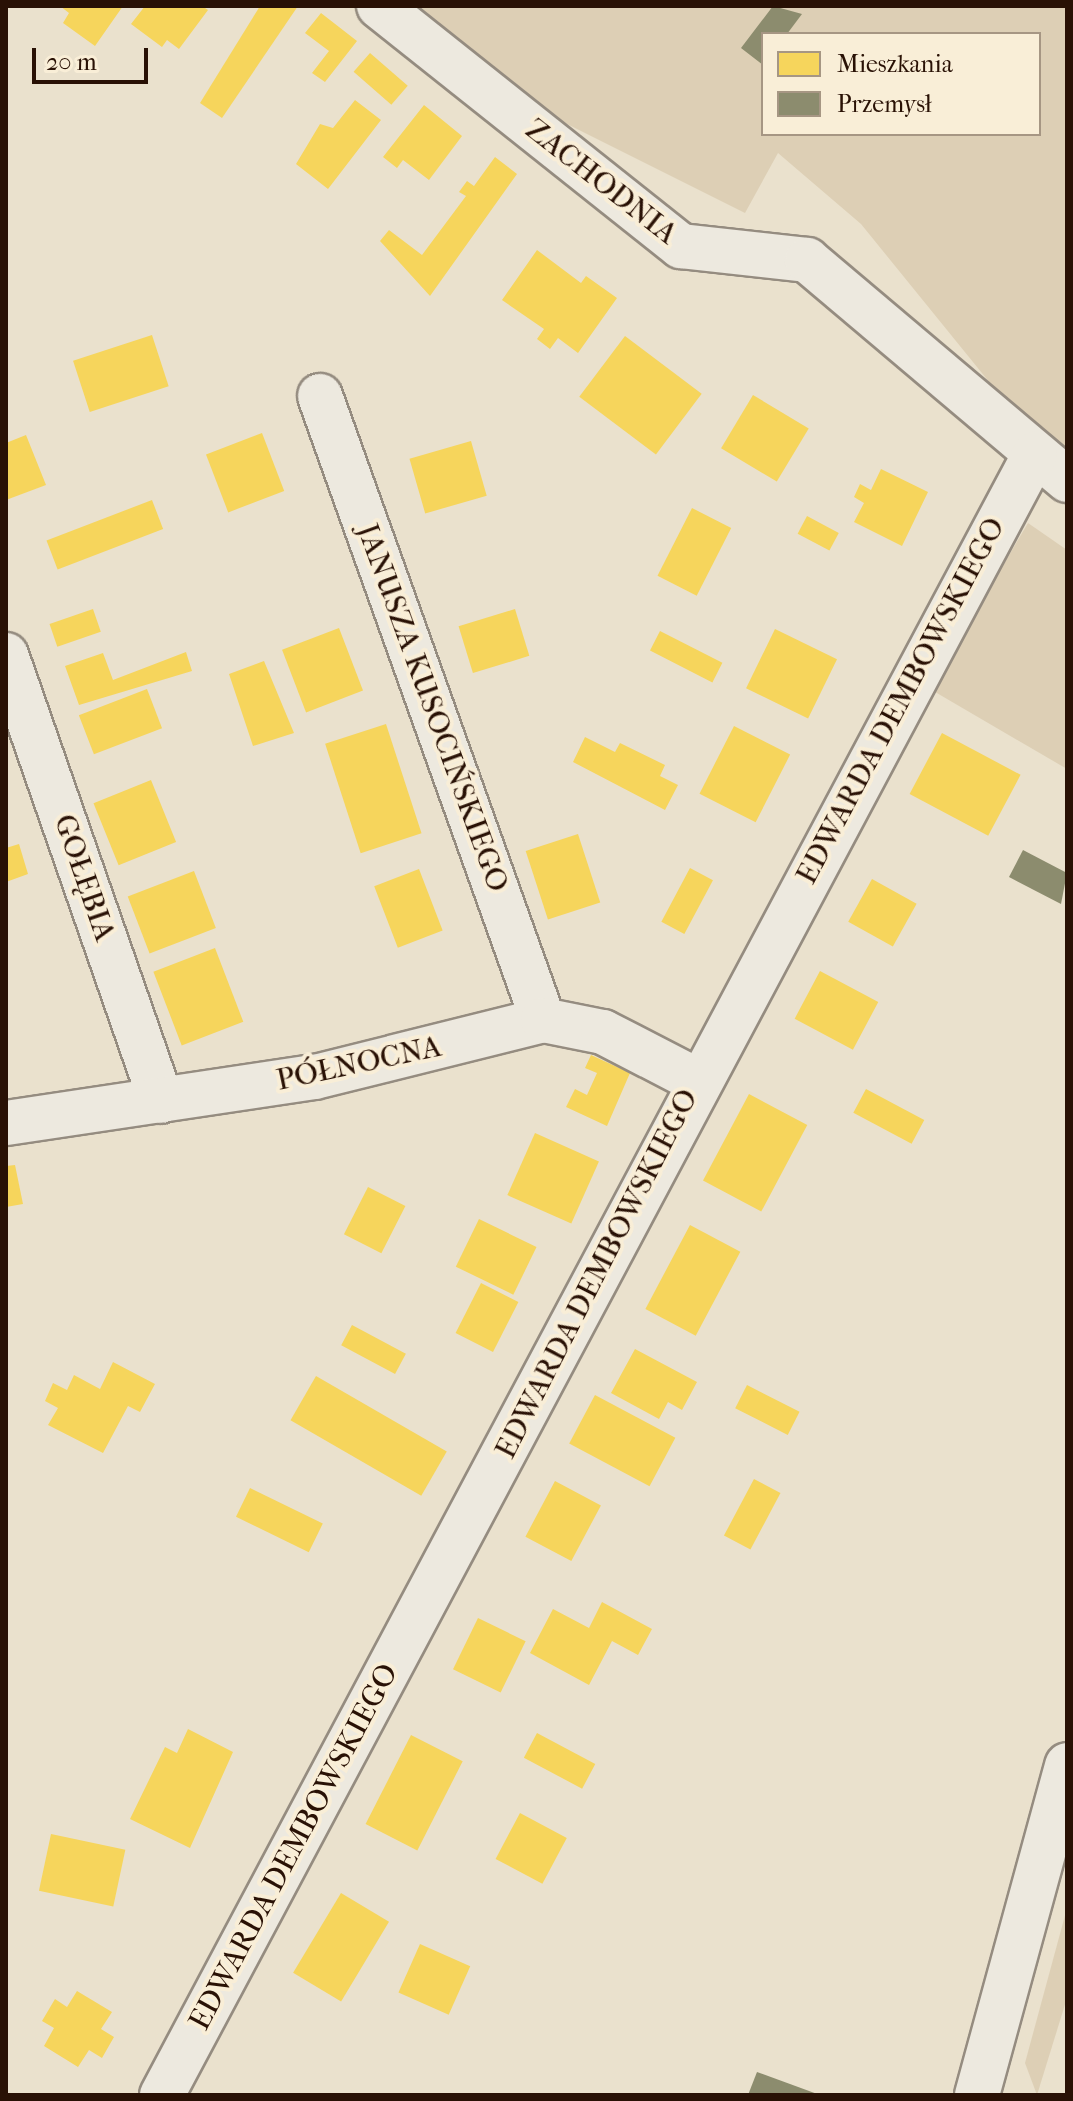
<!DOCTYPE html>
<html>
<head>
<meta charset="utf-8">
<style>
  body { margin:0 }
  #map { position:relative; width:1073px; height:2101px; overflow:hidden; background:#eae1cd; font-family:"IM FELL French Canon",serif }
  div>[style] { position:absolute }
  .green>* { inset:0; background:#ddcfb5 }
  .homes>* { inset:0; background:#f6d55c; transform-origin:0 0 }
  .industry>* { inset:0; background:#8c8c6e }
  .roads { filter:drop-shadow(2px 0 #958c80) drop-shadow(-2px 0 #958c80) drop-shadow(0 2px #958c80) drop-shadow(0 -2px #958c80) }
  .minor>* { height:44px; margin:-22px; padding:0 22px; transform-origin:22px; border-radius:22px; background:#ede9df }
  span { translate:-50% -50%; white-space:nowrap; text-align:center; line-height:1.15; -webkit-text-stroke:8px #f9eed7; paint-order:stroke }
  .street-label { font-size:30px; color:#291105 }
  .frame { position:absolute; inset:0; border:8px solid #291105; pointer-events:none }
  .legend { position:absolute; left:761px; top:32px; width:280px; height:104px; box-sizing:border-box; background:#f9eed7; border:2px solid #a69683; margin:0; padding:10px 14px; list-style:none; font-size:24px; color:#291105 }
  .legend li { display:flex; align-items:center; gap:16px; height:40px }
  .legend b { width:40px; border:2px solid #a69683 }
  .scale { position:absolute; left:32px; top:48px; width:116px; height:36px; box-sizing:border-box; border:4px solid #291105; border-top:0; padding-left:10px; font-size:24px; line-height:28px; white-space:nowrap; color:#291105; -webkit-text-stroke:6px #f9eed7; paint-order:stroke }
</style>
</head>
<body>
<div id="map">
  <div class="green">
    <i style="clip-path:polygon(evenodd,401px 6px,1067px 6px,1067px 454px,1003px 399px,861px 224px,778px 153px,745px 213px,515px 98px,401px 6px,763px 34px,1039px 34px,1039px 134px,763px 134px,763px 34px)"></i>
    <i style="clip-path:polygon(1028px 523px,1067px 550px,1067px 769px,930px 689px)"></i>
    <i style="clip-path:polygon(1067px 1908px,1067px 1998px,1037px 2095px,1025px 2063px)"></i>
  </div>
  <div class="homes">
    <i style="clip-path:polygon(60px 6px,123px 6px,95px 46px,63px 23px,69px 13px)"></i>
    <i style="clip-path:polygon(145px 6px,202px 6px,208px 10px,179px 49px,167px 40px,162px 47px,131px 24px)"></i>
    <i style="clip-path:polygon(260px 6px,298px 6px,222px 118px,200px 103px)"></i>
    <i style="clip-path:polygon(321px 13px,357px 41px,325px 82px,312px 73px,329px 51px,305px 33px)"></i>
    <i style="left:370px;top:53px;width:50px;height:25px;rotate:41deg"></i>
    <i style="clip-path:polygon(355px 100px,381px 120px,328px 189px,296px 164px,320px 124px,333px 128px)"></i>
    <i style="clip-path:polygon(424px 105px,462px 136px,429px 180px,403px 160px,397px 168px,383px 157px)"></i>
    <i style="clip-path:polygon(495px 157px,517px 174px,430px 296px,380px 241px,389px 230px,422px 255px,466px 196px,459px 192px,467px 181px,474px 186px)"></i>
    <i style="clip-path:polygon(537px 250px,581px 283px,586px 276px,617px 298px,578px 353px,558px 338px,550px 349px,537px 339px,544px 329px,502px 300px)"></i>
    <i style="left:152px;top:335px;width:54px;height:83px;rotate:72deg"></i>
    <i style="left:625px;top:336px;width:96px;height:76px;rotate:37deg"></i>
    <i style="left:753px;top:395px;width:65px;height:62px;rotate:31deg"></i>
    <i style="left:262px;top:433px;width:62px;height:60px;rotate:69deg"></i>
    <i style="clip-path:polygon(26px 435px,46px 485px,6px 500px,6px 443px)"></i>
    <i style="left:471px;top:441px;width:57px;height:64px;rotate:74deg"></i>
    <i style="clip-path:polygon(881px 469px,928px 492px,902px 546px,854px 522px,864px 503px,854px 497px,860px 484px,871px 490px)"></i>
    <i style="left:152px;top:500px;width:31px;height:113px;rotate:69deg"></i>
    <i style="left:692px;top:508px;width:44px;height:76px;rotate:27deg"></i>
    <i style="left:807px;top:516px;width:36px;height:20px;rotate:28deg"></i>
    <i style="left:93px;top:609px;width:24px;height:46px;rotate:71deg"></i>
    <i style="left:515px;top:609px;width:49px;height:59px;rotate:73deg"></i>
    <i style="left:339px;top:628px;width:67px;height:61px;rotate:69deg"></i>
    <i style="left:775px;top:629px;width:69px;height:66px;rotate:26deg"></i>
    <i style="left:660px;top:631px;width:70px;height:22px;rotate:27deg"></i>
    <i style="clip-path:polygon(186px 652px,192px 671px,79px 705px,65px 666px,103px 653px,113px 680px)"></i>
    <i style="clip-path:polygon(264px 661px,294px 733px,253px 746px,229px 674px)"></i>
    <i style="left:147px;top:689px;width:42px;height:73px;rotate:69deg"></i>
    <i style="left:386px;top:724px;width:115px;height:64px;rotate:72deg"></i>
    <i style="left:734px;top:726px;width:63px;height:76px;rotate:27deg"></i>
    <i style="left:942px;top:733px;width:89px;height:69px;rotate:28deg"></i>
    <i style="clip-path:polygon(585px 737px,615px 752px,620px 743px,665px 765px,660px 776px,678px 785px,665px 810px,573px 762px)"></i>
    <i style="left:151px;top:780px;width:67px;height:62px;rotate:68deg"></i>
    <i style="left:578px;top:834px;width:72px;height:55px;rotate:72deg"></i>
    <i style="clip-path:polygon(19px 844px,28px 874px,6px 882px,6px 848px)"></i>
    <i style="left:690px;top:868px;width:26px;height:61px;rotate:28deg"></i>
    <i style="left:419px;top:869px;width:66px;height:48px;rotate:69deg"></i>
    <i style="left:194px;top:871px;width:61px;height:71px;rotate:69deg"></i>
    <i style="left:872px;top:879px;width:51px;height:49px;rotate:29deg"></i>
    <i style="left:215px;top:948px;width:79px;height:66px;rotate:69deg"></i>
    <i style="left:820px;top:971px;width:66px;height:54px;rotate:28deg"></i>
    <i style="clip-path:polygon(591px 1055px,630px 1073px,607px 1126px,566px 1107px,575px 1089px,587px 1095px,597px 1073px,585px 1068px)"></i>
    <i style="left:866px;top:1089px;width:66px;height:27px;rotate:28deg"></i>
    <i style="left:749px;top:1094px;width:66px;height:98px;rotate:28deg"></i>
    <i style="left:535px;top:1133px;width:70px;height:68px;rotate:24deg"></i>
    <i style="clip-path:polygon(15px 1165px,23px 1204px,6px 1207px,6px 1166px)"></i>
    <i style="left:368px;top:1187px;width:42px;height:53px;rotate:27deg"></i>
    <i style="left:479px;top:1219px;width:64px;height:53px;rotate:26deg"></i>
    <i style="left:690px;top:1225px;width:57px;height:95px;rotate:28deg"></i>
    <i style="left:481px;top:1283px;width:42px;height:56px;rotate:27deg"></i>
    <i style="left:352px;top:1325px;width:61px;height:23px;rotate:28deg"></i>
    <i style="clip-path:polygon(635px 1349px,697px 1382px,682px 1410px,668px 1402px,659px 1419px,611px 1393px)"></i>
    <i style="clip-path:polygon(113px 1362px,155px 1384px,140px 1412px,128px 1406px,103px 1453px,48px 1425px,58px 1408px,45px 1401px,53px 1383px,67px 1390px,74px 1375px,100px 1389px)"></i>
    <i style="left:316px;top:1376px;width:151px;height:51px;rotate:30deg"></i>
    <i style="left:747px;top:1385px;width:59px;height:26px;rotate:27deg"></i>
    <i style="left:595px;top:1395px;width:91px;height:55px;rotate:28deg"></i>
    <i style="left:754px;top:1479px;width:30px;height:64px;rotate:28deg"></i>
    <i style="left:555px;top:1481px;width:52px;height:63px;rotate:28deg"></i>
    <i style="left:250px;top:1488px;width:81px;height:32px;rotate:26deg"></i>
    <i style="clip-path:polygon(602px 1602px,652px 1629px,638px 1655px,612px 1641px,589px 1685px,530px 1653px,553px 1609px,589px 1628px)"></i>
    <i style="left:478px;top:1618px;width:53px;height:57px;rotate:26deg"></i>
    <i style="clip-path:polygon(188px 1729px,233px 1752px,190px 1848px,130px 1819px,165px 1747px,177px 1753px)"></i>
    <i style="left:537px;top:1733px;width:66px;height:28px;rotate:28deg"></i>
    <i style="left:411px;top:1735px;width:58px;height:100px;rotate:27deg"></i>
    <i style="left:520px;top:1813px;width:53px;height:52px;rotate:28deg"></i>
    <i style="left:51px;top:1834px;width:76px;height:58px;rotate:12deg"></i>
    <i style="left:341px;top:1893px;width:56px;height:93px;rotate:31deg"></i>
    <i style="left:420px;top:1944px;width:55px;height:53px;rotate:24deg"></i>
    <i style="clip-path:polygon(77px 1991px,112px 2012px,101px 2029px,114px 2037px,102px 2058px,89px 2050px,78px 2067px,44px 2046px,54px 2028px,42px 2021px,55px 1999px,67px 2007px)"></i>
  </div>
  <div class="industry">
    <i style="clip-path:polygon(773px 6px,802px 14px,787px 34px,763px 34px,763px 65px,741px 48px)"></i>
    <i style="clip-path:polygon(1023px 850px,1067px 873px,1061px 904px,1009px 877px)"></i>
    <i style="clip-path:polygon(757px 2072px,820px 2095px,748px 2095px)"></i>
  </div>
  <div class="roads">
    <div class="minor">
      <i style="left:379px;top:6px;width:386px;rotate:38.5deg"></i>
      <i style="left:681px;top:246px;width:127px;rotate:6.3deg"></i>
      <i style="left:807px;top:260px;width:341px;rotate:40.2deg"></i>
      <i style="left:320px;top:396px;width:663px;rotate:70.33deg"></i>
      <i style="left:6px;top:655px;width:472px;rotate:70.8deg"></i>
      <i style="left:6px;top:1123px;width:312px;rotate:-8.5deg"></i>
      <i style="left:315px;top:1077px;width:235px;rotate:-14deg"></i>
      <i style="left:543px;top:1020px;width:61px;rotate:11.3deg"></i>
      <i style="left:603px;top:1032px;width:107px;rotate:27.3deg"></i>
      <i style="left:162px;top:2095px;width:1859px;rotate:-61.99deg"></i>
      <i style="left:977px;top:2095px;width:342px;rotate:-74.7deg"></i>
    </div>
  </div>
  <div class="street-label">
    <span style="left:601px;top:182px;rotate:38deg">ZACHODNIA</span>
    <span style="left:901px;top:701px;rotate:-62deg">EDWARDA DEMBOWSKIEGO</span>
    <span style="left:432px;top:708px;rotate:70deg">JANUSZA KUSOCIŃSKIEGO</span>
    <span style="left:84px;top:878px;rotate:71deg">GOŁĘBIA</span>
    <span style="left:359px;top:1064px;rotate:-12deg">PÓŁNOCNA</span>
    <span style="left:597px;top:1274px;rotate:-63deg">EDWARDA DEMBOWSKIEGO</span>
    <span style="left:294px;top:1847px;rotate:-62deg">EDWARDA DEMBOWSKIEGO</span>
  </div>
  <div class="frame"></div>
  <ul class="legend">
  <li><b style="height:22px;background:#f6d55c"></b>Mieszkania</li>
  <li><b style="height:22px;background:#8c8c6e"></b>Przemysł</li>
  </ul>
  <div class="scale">20 m</div>
</div>
</body>
</html>
